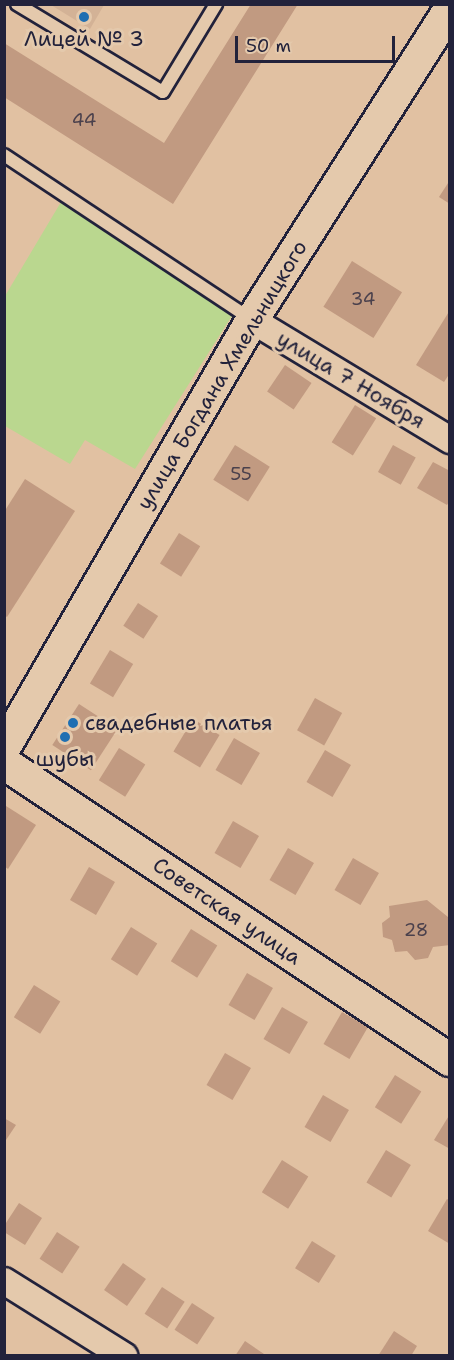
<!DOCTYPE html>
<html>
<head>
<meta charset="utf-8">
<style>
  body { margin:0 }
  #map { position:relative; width:454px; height:1360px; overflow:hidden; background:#e1c1a2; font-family:"Shantell Sans",sans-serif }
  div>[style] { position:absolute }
  .built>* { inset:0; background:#d3b296 }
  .green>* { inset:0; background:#bad78f }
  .building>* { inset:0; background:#c19a81; transform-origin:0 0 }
  .roads { filter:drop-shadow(2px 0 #22223b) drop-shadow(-2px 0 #22223b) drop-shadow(0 2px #22223b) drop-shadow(0 -2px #22223b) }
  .service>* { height:12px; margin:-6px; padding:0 6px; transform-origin:6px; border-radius:6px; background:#e4c9ac }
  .minor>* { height:26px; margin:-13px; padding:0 13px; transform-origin:13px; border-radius:13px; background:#e4c9ac }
  .tertiary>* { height:32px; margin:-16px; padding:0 16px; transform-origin:16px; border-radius:16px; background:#e4c9ac }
  .dots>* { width:16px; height:16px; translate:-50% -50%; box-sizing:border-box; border:3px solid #e4c9ac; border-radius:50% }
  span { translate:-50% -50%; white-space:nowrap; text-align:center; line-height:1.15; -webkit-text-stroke:6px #e4c9ac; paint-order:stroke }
  .number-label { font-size:18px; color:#4a404c }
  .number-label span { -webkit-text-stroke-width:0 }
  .poi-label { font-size:21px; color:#22223b }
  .left { translate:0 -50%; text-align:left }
  .street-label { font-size:21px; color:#22223b }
  .frame { position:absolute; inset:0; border:6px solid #22223b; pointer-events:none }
  .scale { position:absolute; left:235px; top:36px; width:160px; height:27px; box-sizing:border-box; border:3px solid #22223b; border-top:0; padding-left:8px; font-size:18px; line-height:21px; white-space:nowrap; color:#22223b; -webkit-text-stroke:4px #e4c9ac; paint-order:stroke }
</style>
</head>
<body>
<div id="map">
  <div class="built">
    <i style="clip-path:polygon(51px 5px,104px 4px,104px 5px,90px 29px)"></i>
  </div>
  <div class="green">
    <i style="clip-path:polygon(61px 202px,235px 311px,135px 469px,85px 440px,70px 464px,5px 426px,5px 296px)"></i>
  </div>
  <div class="building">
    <i style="clip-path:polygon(251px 4px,298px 4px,173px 204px,4px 97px,4px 43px,164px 143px)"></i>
    <i style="clip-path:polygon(450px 180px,450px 204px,439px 197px)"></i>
    <i style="left:352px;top:261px;width:59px;height:54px;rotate:32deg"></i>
    <i style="clip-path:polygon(450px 310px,450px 373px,444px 382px,416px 365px)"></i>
    <i style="left:285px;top:365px;width:32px;height:32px;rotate:34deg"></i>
    <i style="left:355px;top:405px;width:25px;height:44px;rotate:32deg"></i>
    <i style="left:235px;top:445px;width:41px;height:41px;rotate:32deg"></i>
    <i style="left:393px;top:445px;width:26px;height:31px;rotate:29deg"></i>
    <i style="clip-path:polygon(433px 462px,450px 471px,450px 500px,447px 505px,417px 488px)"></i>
    <i style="clip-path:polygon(25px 479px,75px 511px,7px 617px,4px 615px,4px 512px)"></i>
    <i style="left:179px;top:533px;width:25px;height:36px;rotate:32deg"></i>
    <i style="left:138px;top:603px;width:24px;height:27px;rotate:33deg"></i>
    <i style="left:110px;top:650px;width:27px;height:39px;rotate:31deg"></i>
    <i style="left:315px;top:698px;width:31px;height:37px;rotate:29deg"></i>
    <i style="left:79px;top:704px;width:46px;height:49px;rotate:33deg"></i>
    <i style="left:193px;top:719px;width:31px;height:38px;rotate:31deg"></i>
    <i style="left:234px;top:738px;width:30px;height:37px;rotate:30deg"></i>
    <i style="left:119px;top:748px;width:31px;height:38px;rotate:32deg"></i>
    <i style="left:325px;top:750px;width:30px;height:37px;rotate:30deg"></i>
    <i style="clip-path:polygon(6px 806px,36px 825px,8px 869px,4px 866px)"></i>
    <i style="left:233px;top:821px;width:30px;height:37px;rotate:30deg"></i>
    <i style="left:288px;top:848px;width:30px;height:37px;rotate:30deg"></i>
    <i style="left:353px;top:858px;width:30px;height:37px;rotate:30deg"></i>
    <i style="left:89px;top:867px;width:30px;height:38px;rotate:30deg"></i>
    <i style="clip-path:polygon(427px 900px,448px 917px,450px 945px,433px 947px,428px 958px,415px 960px,407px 951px,395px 952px,392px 940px,383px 937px,382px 923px,390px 917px,389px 906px)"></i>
    <i style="left:131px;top:927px;width:31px;height:38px;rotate:32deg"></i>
    <i style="left:191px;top:929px;width:31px;height:38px;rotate:32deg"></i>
    <i style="left:247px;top:973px;width:30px;height:37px;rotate:30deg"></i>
    <i style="left:34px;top:985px;width:31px;height:38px;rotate:32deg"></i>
    <i style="left:282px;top:1007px;width:30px;height:37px;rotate:30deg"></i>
    <i style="left:342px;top:1012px;width:30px;height:37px;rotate:30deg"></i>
    <i style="left:225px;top:1053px;width:30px;height:37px;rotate:30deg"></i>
    <i style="left:395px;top:1075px;width:31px;height:38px;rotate:32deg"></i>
    <i style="left:323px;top:1095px;width:30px;height:37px;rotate:30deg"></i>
    <i style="clip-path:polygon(450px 1114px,450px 1149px,434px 1140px)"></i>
    <i style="clip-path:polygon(4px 1118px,16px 1125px,4px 1143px)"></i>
    <i style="left:386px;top:1150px;width:29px;height:38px;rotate:31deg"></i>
    <i style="left:282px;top:1160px;width:31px;height:38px;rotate:32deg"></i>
    <i style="clip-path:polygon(447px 1199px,450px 1201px,450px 1244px,428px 1231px)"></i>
    <i style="clip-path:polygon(19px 1203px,42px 1218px,25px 1245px,4px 1232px,4px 1226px)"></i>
    <i style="left:57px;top:1232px;width:27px;height:32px;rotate:33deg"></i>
    <i style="left:312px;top:1241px;width:28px;height:32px;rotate:32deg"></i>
    <i style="left:123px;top:1263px;width:28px;height:33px;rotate:35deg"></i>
    <i style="left:162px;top:1287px;width:27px;height:32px;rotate:33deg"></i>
    <i style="left:192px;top:1303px;width:27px;height:32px;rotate:33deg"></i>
    <i style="clip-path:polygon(394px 1331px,417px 1346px,411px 1356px,378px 1356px)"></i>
    <i style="clip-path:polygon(245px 1341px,267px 1356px,235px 1356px)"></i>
  </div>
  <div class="roads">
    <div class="service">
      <i style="left:17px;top:4px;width:170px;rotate:31.1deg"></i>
      <i style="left:163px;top:92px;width:103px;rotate:-58.9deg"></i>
      <i style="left:4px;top:155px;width:296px;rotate:33.6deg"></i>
    </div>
    <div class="minor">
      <i style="left:252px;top:320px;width:232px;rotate:31.2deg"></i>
      <i style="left:4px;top:1281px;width:142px;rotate:32deg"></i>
    </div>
    <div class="tertiary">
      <i style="left:4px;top:748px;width:495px;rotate:-59.9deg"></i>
      <i style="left:252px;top:320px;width:369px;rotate:-57.5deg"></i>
      <i style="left:4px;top:763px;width:536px;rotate:33.66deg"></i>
    </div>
  </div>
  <div class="dots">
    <i style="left:84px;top:17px;background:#1f6fb2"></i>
    <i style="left:73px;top:723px;background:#1f6fb2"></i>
    <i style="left:65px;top:737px;background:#1f6fb2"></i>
  </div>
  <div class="number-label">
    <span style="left:84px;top:120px">44</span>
    <span style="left:363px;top:299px">34</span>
    <span style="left:241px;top:474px">55</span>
    <span style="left:416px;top:930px">28</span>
  </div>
  <div class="poi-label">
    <span style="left:84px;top:39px">Лицей № 3</span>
    <span class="left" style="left:85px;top:723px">свадебные платья</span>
    <span style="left:65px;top:759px">шубы</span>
  </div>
  <div class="street-label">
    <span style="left:222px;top:375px;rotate:-59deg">улица Богдана Хмельницкого</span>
    <span style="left:351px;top:380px;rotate:31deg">улица 7 Ноября</span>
    <span style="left:227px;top:911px;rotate:34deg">Советская улица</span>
  </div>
  <div class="frame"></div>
  <div class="scale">50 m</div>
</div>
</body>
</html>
